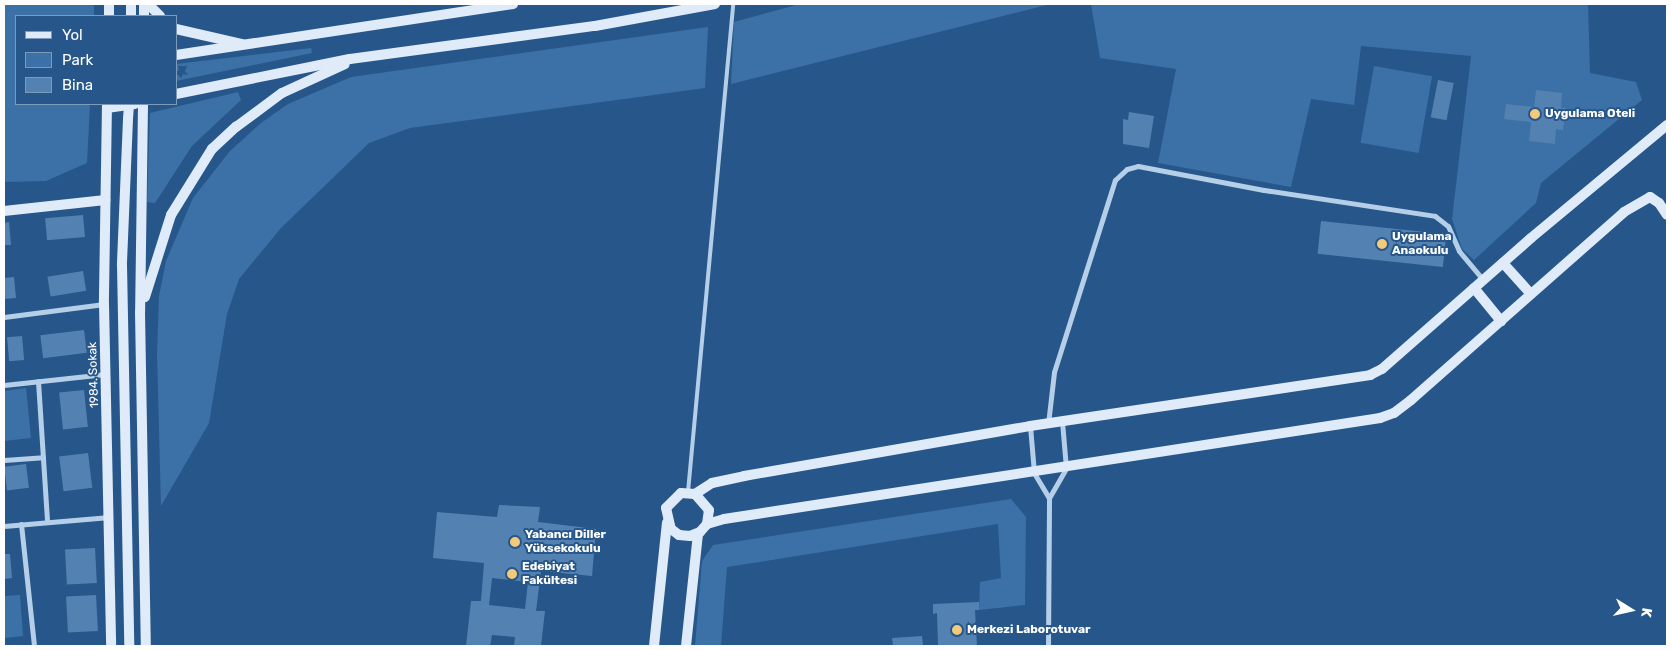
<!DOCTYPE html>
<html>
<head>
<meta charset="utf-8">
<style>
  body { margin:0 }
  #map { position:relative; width:1671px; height:650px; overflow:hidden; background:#27578a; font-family:Rubik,sans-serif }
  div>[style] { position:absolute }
  .green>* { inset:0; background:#3b71a7; transform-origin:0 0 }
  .building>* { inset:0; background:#5382b2; transform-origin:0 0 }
  .lane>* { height:4px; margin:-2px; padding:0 2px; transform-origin:2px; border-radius:2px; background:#b5cfe9 }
  .street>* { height:5px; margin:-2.5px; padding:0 2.5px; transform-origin:2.5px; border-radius:2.5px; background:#b5cfe9 }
  .secondary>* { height:10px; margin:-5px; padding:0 5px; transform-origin:5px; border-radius:5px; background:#dfebf8 }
  .secondary-bridge>* { height:10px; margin:-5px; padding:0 5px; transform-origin:5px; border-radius:5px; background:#dfebf8 }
  .dots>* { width:14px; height:14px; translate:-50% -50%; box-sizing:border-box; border:2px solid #27578a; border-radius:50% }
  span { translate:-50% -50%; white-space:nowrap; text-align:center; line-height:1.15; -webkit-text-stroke:4px #27578a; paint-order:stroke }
  .poi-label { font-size:12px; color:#fff; font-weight:700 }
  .left { translate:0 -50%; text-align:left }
  .street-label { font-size:12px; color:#fff }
  .frame { position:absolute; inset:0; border:5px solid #fff; pointer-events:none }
  .legend { position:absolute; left:15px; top:15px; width:162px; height:90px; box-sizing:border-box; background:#27578a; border:1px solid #7d9ab9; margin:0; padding:6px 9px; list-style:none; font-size:15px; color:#fff }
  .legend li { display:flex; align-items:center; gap:10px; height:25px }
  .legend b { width:25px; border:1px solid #7d9ab9 }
  .north { position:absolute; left:1606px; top:585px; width:50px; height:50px; -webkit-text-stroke:4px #27578a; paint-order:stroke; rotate:100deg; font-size:14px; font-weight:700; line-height:20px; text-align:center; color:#fff }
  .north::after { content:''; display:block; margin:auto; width:18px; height:22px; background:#fff; clip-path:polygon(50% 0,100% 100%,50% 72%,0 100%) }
</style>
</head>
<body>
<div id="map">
  <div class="green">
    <i style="clip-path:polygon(4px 4px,94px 4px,94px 16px,16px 16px,16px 104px,90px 104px,87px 163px,46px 181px,4px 182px)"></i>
    <i style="clip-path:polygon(800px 4px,1051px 4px,731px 84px,734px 22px)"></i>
    <i style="clip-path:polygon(1091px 4px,1588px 4px,1590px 73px,1636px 82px,1642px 100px,1541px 183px,1536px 203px,1474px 260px,1462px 249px,1452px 219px,1471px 56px,1361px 46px,1354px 105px,1311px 99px,1291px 187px,1158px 163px,1176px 69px,1100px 58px)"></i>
    <i style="clip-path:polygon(708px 27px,705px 88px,410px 128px,369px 143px,281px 228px,239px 279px,227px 314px,209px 423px,161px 506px,157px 354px,159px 296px,166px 261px,193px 198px,230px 151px,261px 123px,288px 104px,351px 77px)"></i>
    <i style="clip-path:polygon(311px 48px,312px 53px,176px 81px,176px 73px,181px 78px,183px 74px,188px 75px,185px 71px,187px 66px,178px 66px,179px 70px,176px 72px,176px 64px)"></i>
    <i style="left:1374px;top:66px;width:59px;height:78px;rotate:10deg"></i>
    <i style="clip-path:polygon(238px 92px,241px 100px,192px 146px,155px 203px,147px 202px,150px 113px)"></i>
    <i style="clip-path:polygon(26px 388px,31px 438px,4px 441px,4px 391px)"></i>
    <i style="clip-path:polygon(1011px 499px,1026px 517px,1025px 605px,979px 610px,980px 582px,1001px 578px,998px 524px,727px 567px,721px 646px,695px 646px,702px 561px,713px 545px)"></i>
    <i style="clip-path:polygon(20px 595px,23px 636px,4px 638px,4px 596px)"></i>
  </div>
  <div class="building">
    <i style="left:1438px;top:80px;width:16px;height:38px;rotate:11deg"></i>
    <i style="clip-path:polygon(1536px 90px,1562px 93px,1561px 108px,1566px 108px,1563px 130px,1556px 129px,1555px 144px,1529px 141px,1531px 122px,1504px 119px,1506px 104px,1534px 107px)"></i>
    <i style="clip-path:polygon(1129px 112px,1154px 116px,1149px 148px,1123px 144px,1123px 119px,1128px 120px)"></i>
    <i style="left:83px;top:215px;width:22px;height:38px;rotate:85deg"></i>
    <i style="left:1321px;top:221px;width:126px;height:33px;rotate:6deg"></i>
    <i style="clip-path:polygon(9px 222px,11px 245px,4px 245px,4px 223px)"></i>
    <i style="left:83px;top:271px;width:20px;height:36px;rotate:81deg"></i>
    <i style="clip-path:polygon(14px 277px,16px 298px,4px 299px,4px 278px)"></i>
    <i style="left:84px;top:330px;width:23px;height:44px;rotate:83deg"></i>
    <i style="left:22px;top:336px;width:24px;height:15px;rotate:85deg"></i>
    <i style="left:84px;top:390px;width:37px;height:25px;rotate:84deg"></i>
    <i style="left:88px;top:453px;width:35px;height:29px;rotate:83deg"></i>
    <i style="left:26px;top:464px;width:24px;height:22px;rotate:83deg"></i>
    <i style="clip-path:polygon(evenodd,499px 505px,540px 507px,538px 522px,596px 529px,592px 576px,541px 571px,536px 611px,545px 611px,541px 646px,514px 646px,515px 637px,492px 635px,490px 646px,466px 646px,471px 601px,481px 601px,484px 563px,433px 558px,437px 512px,497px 517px,499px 505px,492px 578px,528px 582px,525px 609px,489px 605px,492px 578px)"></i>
    <i style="left:95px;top:548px;width:35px;height:30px;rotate:87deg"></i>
    <i style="clip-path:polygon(4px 554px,10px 554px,12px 578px,4px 579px)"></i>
    <i style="left:96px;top:595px;width:36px;height:30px;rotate:87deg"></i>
    <i style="clip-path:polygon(979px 602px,979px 610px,975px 610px,977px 646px,938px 646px,937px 613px,933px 614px,933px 604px)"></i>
    <i style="clip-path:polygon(922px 636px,923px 646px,893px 646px,892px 638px)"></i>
  </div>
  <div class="lane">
    <i style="left:688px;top:492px;width:490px;rotate:-84.7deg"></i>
  </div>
  <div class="street">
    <i style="left:4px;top:317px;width:101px;rotate:-7.4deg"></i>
    <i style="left:38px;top:381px;width:141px;rotate:86.3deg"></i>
    <i style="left:4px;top:385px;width:102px;rotate:-6.2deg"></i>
    <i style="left:1048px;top:424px;width:52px;rotate:-83.4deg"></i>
    <i style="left:1054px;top:372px;width:201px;rotate:-72.4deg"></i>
    <i style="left:1115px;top:180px;width:16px;rotate:-43deg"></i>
    <i style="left:1127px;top:169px;width:11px;rotate:-15deg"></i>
    <i style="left:1138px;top:166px;width:128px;rotate:10.8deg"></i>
    <i style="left:1264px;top:190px;width:173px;rotate:8.6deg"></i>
    <i style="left:1435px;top:216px;width:16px;rotate:38deg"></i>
    <i style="left:1448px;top:226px;width:27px;rotate:66deg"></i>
    <i style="left:1459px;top:251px;width:38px;rotate:50deg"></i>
    <i style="left:1030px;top:426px;width:47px;rotate:85.1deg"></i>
    <i style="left:1034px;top:473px;width:29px;rotate:59deg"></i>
    <i style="left:4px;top:460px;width:39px;rotate:-4deg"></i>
    <i style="left:21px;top:524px;width:123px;rotate:83.9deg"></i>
    <i style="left:4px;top:526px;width:106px;rotate:-4.9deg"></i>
    <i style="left:1048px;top:646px;width:148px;rotate:-89.6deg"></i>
    <i style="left:1049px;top:498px;width:34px;rotate:-60deg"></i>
    <i style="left:1066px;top:468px;width:47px;rotate:-94.9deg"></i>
  </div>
  <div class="secondary">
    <i style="left:144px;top:4px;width:12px;rotate:90deg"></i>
    <i style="left:148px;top:4px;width:17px;rotate:45deg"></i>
    <i style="left:109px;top:16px;width:12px;rotate:-90deg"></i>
    <i style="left:131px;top:16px;width:12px;rotate:-90deg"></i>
    <i style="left:176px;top:29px;width:68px;rotate:12.8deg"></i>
    <i style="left:176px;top:55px;width:341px;rotate:-8.6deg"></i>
    <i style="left:176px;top:94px;width:177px;rotate:-11.4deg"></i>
    <i style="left:350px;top:59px;width:247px;rotate:-7.7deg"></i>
    <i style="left:595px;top:26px;width:122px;rotate:-10.4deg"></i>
    <i style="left:107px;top:104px;width:200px;rotate:90.9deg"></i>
    <i style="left:104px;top:304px;width:342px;rotate:88.8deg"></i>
    <i style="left:143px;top:104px;width:208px;rotate:90.8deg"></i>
    <i style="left:140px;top:312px;width:334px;rotate:89deg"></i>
    <i style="left:107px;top:108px;width:28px;rotate:-8deg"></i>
    <i style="left:128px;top:119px;width:146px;rotate:92.4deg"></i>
    <i style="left:122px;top:265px;width:381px;rotate:88.9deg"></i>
    <i style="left:4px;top:211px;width:102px;rotate:-6.2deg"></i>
    <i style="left:1503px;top:263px;width:40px;rotate:48deg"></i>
    <i style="left:1474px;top:288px;width:43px;rotate:50.7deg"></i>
    <i style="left:145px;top:297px;width:86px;rotate:-72.4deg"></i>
    <i style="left:171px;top:215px;width:78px;rotate:-58.2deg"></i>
    <i style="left:212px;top:149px;width:33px;rotate:-43deg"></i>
    <i style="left:236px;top:127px;width:57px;rotate:-36.5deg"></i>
    <i style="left:282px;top:93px;width:69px;rotate:-24.7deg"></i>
    <i style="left:695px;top:494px;width:20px;rotate:-33deg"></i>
    <i style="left:712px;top:483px;width:33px;rotate:-12deg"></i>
    <i style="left:744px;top:476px;width:290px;rotate:-9.9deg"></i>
    <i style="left:1030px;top:426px;width:344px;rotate:-8.5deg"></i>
    <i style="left:1370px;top:375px;width:13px;rotate:-27deg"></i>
    <i style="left:1382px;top:369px;width:198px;rotate:-41.3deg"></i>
    <i style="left:1531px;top:238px;width:177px;rotate:-39.7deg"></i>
    <i style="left:707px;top:524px;width:14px;rotate:-82deg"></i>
    <i style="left:709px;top:510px;width:21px;rotate:-131deg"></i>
    <i style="left:695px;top:494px;width:14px;rotate:-176deg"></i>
    <i style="left:681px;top:493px;width:21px;rotate:135deg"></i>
    <i style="left:666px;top:508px;width:22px;rotate:77deg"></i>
    <i style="left:671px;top:529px;width:10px;rotate:37deg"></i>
    <i style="left:679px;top:535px;width:11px;rotate:5deg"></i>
    <i style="left:690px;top:536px;width:11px;rotate:-22deg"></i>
    <i style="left:700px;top:532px;width:11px;rotate:-49deg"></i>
    <i style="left:707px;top:524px;width:18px;rotate:-16deg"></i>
    <i style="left:724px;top:519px;width:664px;rotate:-8.75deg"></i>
    <i style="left:1380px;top:418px;width:15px;rotate:-20deg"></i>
    <i style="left:1394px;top:413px;width:21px;rotate:-37deg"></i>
    <i style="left:1411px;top:400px;width:284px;rotate:-41.4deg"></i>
    <i style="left:1624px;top:212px;width:30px;rotate:-30deg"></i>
    <i style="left:1650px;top:197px;width:11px;rotate:34deg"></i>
    <i style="left:1659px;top:203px;width:14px;rotate:56deg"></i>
    <i style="left:654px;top:646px;width:124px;rotate:-84deg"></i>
    <i style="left:686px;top:646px;width:113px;rotate:-83.9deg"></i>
  </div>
  <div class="secondary-bridge">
    <i style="left:128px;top:119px;width:15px;rotate:-86deg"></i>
  </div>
  <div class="dots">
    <i style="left:1535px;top:114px;background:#f2ca7a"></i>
    <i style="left:1382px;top:244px;background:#f2ca7a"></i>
    <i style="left:515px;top:542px;background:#f2ca7a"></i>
    <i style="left:512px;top:574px;background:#f2ca7a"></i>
    <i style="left:957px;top:630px;background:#f2ca7a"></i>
  </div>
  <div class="poi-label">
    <span class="left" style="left:1545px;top:114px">Uygulama Oteli</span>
    <span class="left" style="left:1392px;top:244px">Uygulama<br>Anaokulu</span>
    <span class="left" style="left:525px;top:542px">Yabancı Diller<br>Yüksekokulu</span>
    <span class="left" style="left:522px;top:574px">Edebiyat<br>Fakültesi</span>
    <span class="left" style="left:967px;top:630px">Merkezi Laborotuvar</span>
  </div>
  <div class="street-label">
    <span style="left:94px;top:375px;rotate:-92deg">1984. Sokak</span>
  </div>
  <div class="frame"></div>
  <ul class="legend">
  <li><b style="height:6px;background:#dfebf8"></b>Yol</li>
  <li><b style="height:14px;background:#3b71a7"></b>Park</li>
  <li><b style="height:14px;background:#5382b2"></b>Bina</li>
  </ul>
  <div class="north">K</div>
</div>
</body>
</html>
